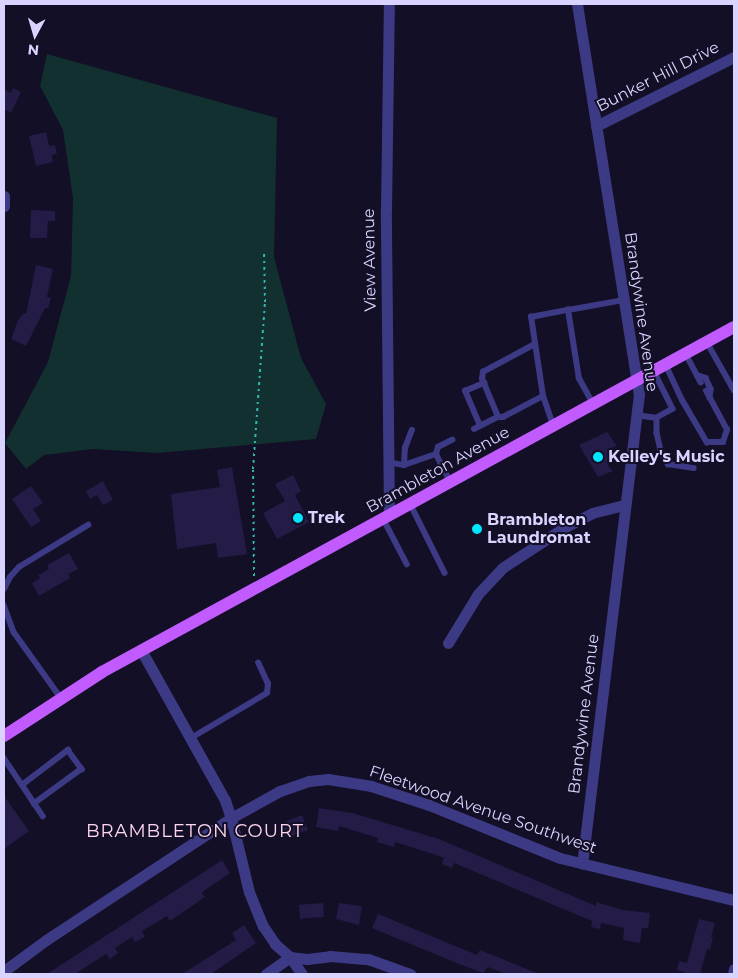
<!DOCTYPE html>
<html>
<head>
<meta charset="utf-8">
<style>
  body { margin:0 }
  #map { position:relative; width:738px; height:978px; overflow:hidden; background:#130f26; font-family:Montserrat,sans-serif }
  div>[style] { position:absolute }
  .green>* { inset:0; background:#12302f }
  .building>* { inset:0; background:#241b47; transform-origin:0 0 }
  .path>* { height:2px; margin-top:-1px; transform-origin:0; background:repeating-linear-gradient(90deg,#2fb8b0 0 2.5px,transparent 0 6.5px) }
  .service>* { height:5.5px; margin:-2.75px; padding:0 2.75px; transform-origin:2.75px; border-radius:2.75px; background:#3d3a85 }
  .minor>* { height:11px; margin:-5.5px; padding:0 5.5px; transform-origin:5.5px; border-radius:5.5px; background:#3d3a85 }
  .primary>* { height:12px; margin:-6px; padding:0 6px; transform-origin:6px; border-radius:6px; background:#c25bff }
  .dots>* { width:14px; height:14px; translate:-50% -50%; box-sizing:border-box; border:2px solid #130f26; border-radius:50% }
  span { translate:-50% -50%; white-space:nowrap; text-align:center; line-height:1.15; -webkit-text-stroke:4px #130f26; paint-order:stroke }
  .street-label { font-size:16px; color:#d9d4ff }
  .poi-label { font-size:16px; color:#d9d4ff; font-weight:700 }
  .left { translate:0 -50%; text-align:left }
  .neighbourhood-label { font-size:18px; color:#ffd6f0; letter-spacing:1px }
  .frame { position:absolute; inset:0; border:5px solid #d9d4ff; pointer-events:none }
  .north { position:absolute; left:10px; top:10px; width:50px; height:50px; -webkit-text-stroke:4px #130f26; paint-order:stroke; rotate:186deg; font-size:14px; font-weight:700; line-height:20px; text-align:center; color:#d9d4ff }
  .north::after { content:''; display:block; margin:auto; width:18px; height:22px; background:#d9d4ff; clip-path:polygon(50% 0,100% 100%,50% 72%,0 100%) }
</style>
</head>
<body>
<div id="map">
  <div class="green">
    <i style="clip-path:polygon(47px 54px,277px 118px,274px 257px,301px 358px,326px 404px,316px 439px,157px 453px,93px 449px,44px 455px,26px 469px,5px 443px,48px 362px,71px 276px,73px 198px,63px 130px,40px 86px)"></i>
  </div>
  <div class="building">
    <i style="clip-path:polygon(13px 88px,21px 92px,11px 113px,4px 109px,4px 89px,11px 93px)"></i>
    <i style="clip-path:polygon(46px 132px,49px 146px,55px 145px,57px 154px,52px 155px,53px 162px,36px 166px,29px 136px)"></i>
    <i style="clip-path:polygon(31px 210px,55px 211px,55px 221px,48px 221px,47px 238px,30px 238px)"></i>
    <i style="clip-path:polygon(36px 265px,53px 269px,47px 297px,51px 298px,48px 308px,45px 308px,26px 346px,11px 339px,18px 320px,24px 313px,26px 314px)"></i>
    <i style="clip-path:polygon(607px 432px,617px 446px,613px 447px,608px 466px,613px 471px,598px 477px,579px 445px)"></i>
    <i style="clip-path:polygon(232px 467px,247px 554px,218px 558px,216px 543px,177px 549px,171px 494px,220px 487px,217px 470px)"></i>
    <i style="clip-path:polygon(293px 475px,301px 491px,295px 495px,309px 522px,277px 539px,263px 513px,285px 501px,275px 484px)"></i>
    <i style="clip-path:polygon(103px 481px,113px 500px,103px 505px,97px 495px,90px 499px,86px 491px)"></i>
    <i style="clip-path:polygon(31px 486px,43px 503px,33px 509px,41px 521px,31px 527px,12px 499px)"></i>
    <i style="clip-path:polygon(69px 553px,78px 569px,68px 574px,70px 578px,39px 596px,32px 583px,40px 578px,38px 575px,49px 569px,47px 565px)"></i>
    <i style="clip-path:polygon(4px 796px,29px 831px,4px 849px)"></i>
    <i style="clip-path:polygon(319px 808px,352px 813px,439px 839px,596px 906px,596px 902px,623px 910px,650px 913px,648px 928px,642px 928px,640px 943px,623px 940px,624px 928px,601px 923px,600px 929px,591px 927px,592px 921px,454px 863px,452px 868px,442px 864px,444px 858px,433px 854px,395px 842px,394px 847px,377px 842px,378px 838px,339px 826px,338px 831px,316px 827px)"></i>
    <i style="left:302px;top:815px;width:16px;height:22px;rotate:68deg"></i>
    <i style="clip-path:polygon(222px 860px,230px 873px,205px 890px,202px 893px,205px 897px,170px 921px,167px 916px,142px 931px,145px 937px,135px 942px,132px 937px,115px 948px,118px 953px,110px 959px,106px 954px,75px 974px,47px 974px)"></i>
    <i style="left:323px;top:903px;width:14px;height:24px;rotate:86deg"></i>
    <i style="clip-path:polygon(339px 903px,362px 906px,359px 925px,336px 919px)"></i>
    <i style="clip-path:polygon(378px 914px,477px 955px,480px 950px,539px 974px,506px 974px,488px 967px,483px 973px,459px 964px,372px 928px)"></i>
    <i style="clip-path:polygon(699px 919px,715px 923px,711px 937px,713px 937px,710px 950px,707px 949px,700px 974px,685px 974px,685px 972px,677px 970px,679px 961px,687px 963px)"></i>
    <i style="clip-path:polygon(244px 925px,256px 943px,211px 974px,182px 974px,236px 940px,232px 933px)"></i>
  </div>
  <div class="path">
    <i style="left:254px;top:576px;width:107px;rotate:-90.5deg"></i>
    <i style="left:253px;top:469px;width:167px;rotate:-85.9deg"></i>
    <i style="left:265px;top:302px;width:51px;rotate:-91.1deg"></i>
  </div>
  <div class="service">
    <i style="left:707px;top:342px;width:55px;rotate:60.6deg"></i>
    <i style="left:686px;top:354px;width:32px;rotate:62deg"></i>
    <i style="left:666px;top:365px;width:40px;rotate:65deg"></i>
    <i style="left:683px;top:401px;width:48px;rotate:59.7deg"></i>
    <i style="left:707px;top:442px;width:16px"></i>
    <i style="left:723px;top:442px;width:13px;rotate:-72deg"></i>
    <i style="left:727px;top:430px;width:44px;rotate:-118.3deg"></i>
    <i style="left:654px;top:371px;width:42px;rotate:63.4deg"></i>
    <i style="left:673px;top:409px;width:18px;rotate:151deg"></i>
    <i style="left:657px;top:418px;width:15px;rotate:90deg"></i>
    <i style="left:657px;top:433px;width:17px;rotate:77deg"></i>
    <i style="left:661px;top:450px;width:16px;rotate:63deg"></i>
    <i style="left:668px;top:464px;width:26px;rotate:9deg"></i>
    <i style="left:697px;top:375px;width:9px;rotate:18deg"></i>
    <i style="left:706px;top:378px;width:12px;rotate:66deg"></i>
    <i style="left:711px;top:389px;width:9px;rotate:96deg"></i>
    <i style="left:593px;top:404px;width:29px;rotate:-119deg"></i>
    <i style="left:579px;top:379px;width:70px;rotate:-99.1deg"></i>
    <i style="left:568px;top:310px;width:57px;rotate:-10.1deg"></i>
    <i style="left:636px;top:415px;width:21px;rotate:8deg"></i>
    <i style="left:498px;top:417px;width:5px"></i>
    <i style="left:503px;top:417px;width:45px;rotate:-27.7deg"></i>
    <i style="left:553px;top:425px;width:31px;rotate:-109deg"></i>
    <i style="left:543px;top:396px;width:80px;rotate:-98.6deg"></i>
    <i style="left:531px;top:317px;width:38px;rotate:-11deg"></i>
    <i style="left:480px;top:426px;width:38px;rotate:-113deg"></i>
    <i style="left:465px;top:391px;width:21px;rotate:-23deg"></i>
    <i style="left:474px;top:429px;width:27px;rotate:-27deg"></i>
    <i style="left:498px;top:417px;width:41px;rotate:-112.8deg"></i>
    <i style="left:482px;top:379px;width:7px;rotate:-82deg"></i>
    <i style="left:483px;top:372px;width:59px;rotate:-28.3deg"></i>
    <i style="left:388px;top:462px;width:16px;rotate:11deg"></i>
    <i style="left:404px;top:465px;width:34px;rotate:-19deg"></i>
    <i style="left:404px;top:465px;width:17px;rotate:-87deg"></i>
    <i style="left:405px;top:448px;width:19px;rotate:-69deg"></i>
    <i style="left:450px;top:482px;width:31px;rotate:-117deg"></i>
    <i style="left:436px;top:454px;width:7px;rotate:-74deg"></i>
    <i style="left:438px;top:447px;width:16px;rotate:-27deg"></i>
    <i style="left:410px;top:503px;width:78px;rotate:63.4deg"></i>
    <i style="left:383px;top:518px;width:52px;rotate:62.4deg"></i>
    <i style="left:4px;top:589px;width:13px;rotate:-63deg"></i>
    <i style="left:10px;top:577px;width:13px;rotate:-48deg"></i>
    <i style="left:19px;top:567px;width:81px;rotate:-31.3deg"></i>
    <i style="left:4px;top:605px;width:29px;rotate:70deg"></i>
    <i style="left:14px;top:632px;width:81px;rotate:54.5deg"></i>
    <i style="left:191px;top:738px;width:88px;rotate:-30.6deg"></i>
    <i style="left:267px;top:693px;width:9px;rotate:-84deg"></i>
    <i style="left:268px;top:684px;width:23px;rotate:-115deg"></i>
    <i style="left:4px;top:758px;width:70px;rotate:56.1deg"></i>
    <i style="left:22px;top:785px;width:58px;rotate:-37.3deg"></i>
    <i style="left:68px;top:750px;width:24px;rotate:54deg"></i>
    <i style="left:82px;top:769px;width:59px;rotate:143.9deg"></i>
  </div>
  <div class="minor">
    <i style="left:577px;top:4px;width:395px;rotate:81deg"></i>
    <i style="left:639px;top:394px;width:473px;rotate:96.9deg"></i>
    <i style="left:596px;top:126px;width:154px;rotate:-26.6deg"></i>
    <i style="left:4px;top:196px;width:10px;rotate:90deg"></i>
    <i style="left:389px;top:515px;width:305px;rotate:-90.6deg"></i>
    <i style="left:386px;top:210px;width:206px;rotate:-89.2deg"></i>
    <i style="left:448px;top:643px;width:57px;rotate:-58.5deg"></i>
    <i style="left:478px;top:594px;width:35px;rotate:-47deg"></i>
    <i style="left:502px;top:568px;width:75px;rotate:-33.1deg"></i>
    <i style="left:565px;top:527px;width:30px;rotate:-27deg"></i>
    <i style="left:592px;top:513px;width:34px;rotate:-14deg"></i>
    <i style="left:141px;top:650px;width:172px;rotate:60.8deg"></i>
    <i style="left:225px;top:800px;width:19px;rotate:72deg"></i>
    <i style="left:231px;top:818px;width:76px;rotate:76.3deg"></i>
    <i style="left:249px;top:892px;width:37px;rotate:68deg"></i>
    <i style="left:263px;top:926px;width:22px;rotate:56deg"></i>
    <i style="left:275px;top:944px;width:20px;rotate:41deg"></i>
    <i style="left:290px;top:957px;width:21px;rotate:55deg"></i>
    <i style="left:4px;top:971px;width:52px;rotate:-36.4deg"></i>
    <i style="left:46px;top:940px;width:222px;rotate:-33.4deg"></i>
    <i style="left:231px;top:818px;width:56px;rotate:-28.9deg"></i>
    <i style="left:280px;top:791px;width:31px;rotate:-19deg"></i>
    <i style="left:309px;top:781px;width:19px;rotate:-6deg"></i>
    <i style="left:328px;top:779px;width:44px;rotate:9.2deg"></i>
    <i style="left:371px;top:786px;width:61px;rotate:18.1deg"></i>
    <i style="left:429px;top:805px;width:141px;rotate:22deg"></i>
    <i style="left:560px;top:858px;width:179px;rotate:13.6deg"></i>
    <i style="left:266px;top:974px;width:29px;rotate:-35deg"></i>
    <i style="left:290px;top:957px;width:17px;rotate:7deg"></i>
    <i style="left:307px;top:959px;width:23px;rotate:-7deg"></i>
    <i style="left:330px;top:956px;width:38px;rotate:5deg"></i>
    <i style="left:368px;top:959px;width:45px;rotate:19.7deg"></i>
    <i style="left:733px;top:974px;width:5px;rotate:-79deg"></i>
  </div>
  <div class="primary">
    <i style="left:4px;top:736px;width:117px;rotate:-33.1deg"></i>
    <i style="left:102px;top:672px;width:720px;rotate:-28.63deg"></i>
  </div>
  <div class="dots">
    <i style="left:598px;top:457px;background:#00e5ff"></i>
    <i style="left:298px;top:518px;background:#00e5ff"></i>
    <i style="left:477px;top:529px;background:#00e5ff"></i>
  </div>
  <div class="street-label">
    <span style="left:658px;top:77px;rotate:-27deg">Bunker Hill Drive</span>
    <span style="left:370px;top:260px;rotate:-91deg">View Avenue</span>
    <span style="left:641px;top:312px;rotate:82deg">Brandywine Avenue</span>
    <span style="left:438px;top:470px;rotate:-29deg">Brambleton Avenue</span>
    <span style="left:584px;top:714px;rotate:-83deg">Brandywine Avenue</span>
    <span style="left:483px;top:810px;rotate:19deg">Fleetwood Avenue Southwest</span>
  </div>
  <div class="poi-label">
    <span class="left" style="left:608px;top:457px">Kelley's Music</span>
    <span class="left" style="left:308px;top:518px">Trek</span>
    <span class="left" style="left:487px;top:529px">Brambleton<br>Laundromat</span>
  </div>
  <div class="neighbourhood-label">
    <span style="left:195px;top:831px">BRAMBLETON COURT</span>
  </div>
  <div class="frame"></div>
  <div class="north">N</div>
</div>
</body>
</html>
